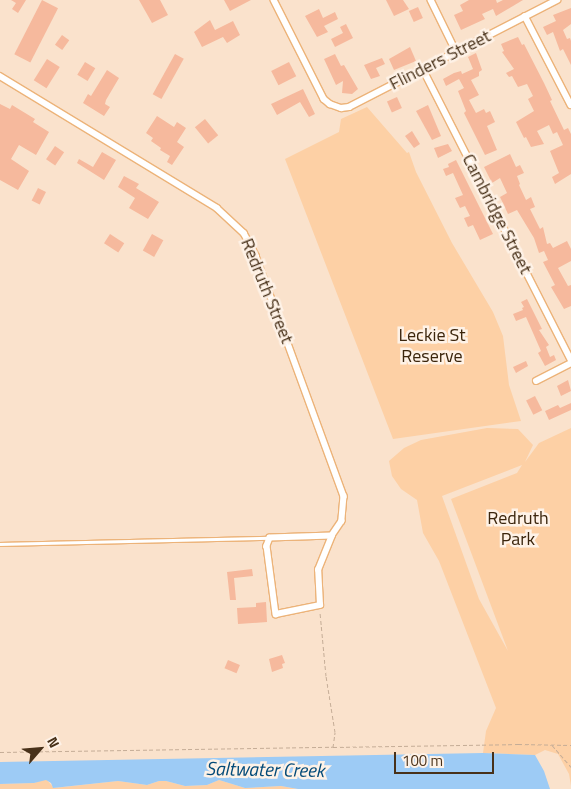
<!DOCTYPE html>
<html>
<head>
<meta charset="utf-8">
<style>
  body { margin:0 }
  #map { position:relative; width:571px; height:789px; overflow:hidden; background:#fae2cc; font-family:"Titillium Web",sans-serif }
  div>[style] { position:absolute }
  .green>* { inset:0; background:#fdd0a5 }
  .water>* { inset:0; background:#9dcbf5 }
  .building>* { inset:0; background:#f6b99d; transform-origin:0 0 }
  .path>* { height:1px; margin-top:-0.5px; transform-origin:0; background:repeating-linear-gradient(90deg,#c4ac96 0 4px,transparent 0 6.5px) }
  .roads { filter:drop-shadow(1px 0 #ecb379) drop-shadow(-1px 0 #ecb379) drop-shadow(0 1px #ecb379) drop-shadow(0 -1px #ecb379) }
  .lane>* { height:2.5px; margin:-1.25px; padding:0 1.25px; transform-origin:1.25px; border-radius:1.25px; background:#fff }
  .street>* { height:5.5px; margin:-2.75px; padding:0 2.75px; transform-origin:2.75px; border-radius:2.75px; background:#fff }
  span { translate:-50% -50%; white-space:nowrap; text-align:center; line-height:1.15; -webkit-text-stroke:5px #fef2e7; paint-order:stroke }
  .street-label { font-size:18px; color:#483119 }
  .park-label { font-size:18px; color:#3b250c }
  .water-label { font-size:19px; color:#034a78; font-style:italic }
  .north { position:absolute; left:15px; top:724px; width:50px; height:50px; -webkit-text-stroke:4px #fef2e7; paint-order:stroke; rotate:63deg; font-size:14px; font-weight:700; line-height:20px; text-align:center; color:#483119 }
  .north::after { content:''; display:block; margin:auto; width:18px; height:22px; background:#483119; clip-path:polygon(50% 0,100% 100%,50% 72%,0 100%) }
  .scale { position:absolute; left:394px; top:752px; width:100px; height:22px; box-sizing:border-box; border:2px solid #483119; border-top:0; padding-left:6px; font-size:15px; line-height:18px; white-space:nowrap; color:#483119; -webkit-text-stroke:4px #fef2e7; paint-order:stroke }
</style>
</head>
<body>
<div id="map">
  <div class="green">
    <i style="clip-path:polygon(367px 107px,407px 153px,409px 152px,416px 172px,452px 243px,493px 312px,503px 336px,509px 385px,521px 421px,393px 439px,285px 159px,339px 132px,341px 119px)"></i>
    <i style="clip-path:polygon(evenodd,487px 428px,518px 429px,533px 445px,525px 462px,539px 443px,571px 428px,571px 786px,569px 774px,558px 754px,545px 750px,535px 755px,483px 753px,486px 731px,496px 708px,439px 561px,423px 533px,417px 500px,401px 489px,392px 476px,389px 461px,404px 448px,421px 440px,487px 428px,522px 465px,517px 473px,451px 499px,508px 651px,479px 599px,442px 496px,522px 465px)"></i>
    <i style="clip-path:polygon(46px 779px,54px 788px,118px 781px,147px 785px,159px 781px,166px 781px,185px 786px,207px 785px,219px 780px,245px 788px,281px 786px,298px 789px,0 789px,0 784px,34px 783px)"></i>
  </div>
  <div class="water">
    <i style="clip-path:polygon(483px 753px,535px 755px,544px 771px,550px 789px,298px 789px,281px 786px,245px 788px,219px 780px,207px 785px,185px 786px,166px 781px,159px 781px,147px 785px,118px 781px,53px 788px,51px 783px,46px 780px,34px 783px,0 784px,0 762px)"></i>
  </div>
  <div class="building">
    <i style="clip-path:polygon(11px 0,26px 0,18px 13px,12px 9px,16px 3px)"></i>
    <i style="left:42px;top:0;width:18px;height:61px;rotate:27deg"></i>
    <i style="clip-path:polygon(139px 0,160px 0,168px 15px,152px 23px)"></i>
    <i style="clip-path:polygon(224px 0,251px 0,230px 11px)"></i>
    <i style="clip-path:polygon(386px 0,403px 0,409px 9px,394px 16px)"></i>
    <i style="clip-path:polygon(469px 0,496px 0,497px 3px,503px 0,523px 0,496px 16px,493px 9px,482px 14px,485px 19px,461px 30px,454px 15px,463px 11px,460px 5px)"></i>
    <i style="left:418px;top:7px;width:12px;height:10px;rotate:66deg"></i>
    <i style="clip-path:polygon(571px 8px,571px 24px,563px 30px,567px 39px,570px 38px,571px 41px,571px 65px,563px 49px,560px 51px,553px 32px,547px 35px,543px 27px,556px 21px,553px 15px)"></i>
    <i style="clip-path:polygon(319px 9px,323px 18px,335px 12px,338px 19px,324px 26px,328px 32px,317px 37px,305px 16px)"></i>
    <i style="clip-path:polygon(210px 20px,215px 30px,233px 21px,240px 35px,227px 43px,223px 37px,202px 47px,194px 32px)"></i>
    <i style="clip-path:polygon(346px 24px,353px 38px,335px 47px,331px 39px,343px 33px,340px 27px)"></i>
    <i style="left:62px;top:35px;width:9px;height:12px;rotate:36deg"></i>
    <i style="clip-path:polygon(518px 37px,522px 45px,524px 44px,544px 83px,552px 100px,550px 101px,564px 130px,568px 128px,571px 134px,571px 174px,555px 184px,552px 177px,559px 173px,550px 151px,563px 145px,557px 132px,553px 134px,549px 125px,537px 131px,544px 144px,531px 147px,526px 137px,524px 138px,516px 122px,534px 111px,528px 99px,533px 96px,527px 84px,518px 87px,512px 76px,509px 77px,506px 73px,514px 69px,502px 52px,504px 51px,501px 44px)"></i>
    <i style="clip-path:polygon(410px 47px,416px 61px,394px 70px,389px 59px)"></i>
    <i style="clip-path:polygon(476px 53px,482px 70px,479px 72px,479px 76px,471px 80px,479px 95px,469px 100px,476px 113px,484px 109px,486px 113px,490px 111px,495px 122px,487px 126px,497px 150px,485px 155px,464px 113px,466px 111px,458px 91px,464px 88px,459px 79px,446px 86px,443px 79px,454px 73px,461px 71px,462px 74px,473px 69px,468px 57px)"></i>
    <i style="left:175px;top:54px;width:10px;height:46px;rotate:29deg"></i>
    <i style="clip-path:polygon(335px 54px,341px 66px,344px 65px,358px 89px,352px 94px,342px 93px,343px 81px,336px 85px,324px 59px)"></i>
    <i style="clip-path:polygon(382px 58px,385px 64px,376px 68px,380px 76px,371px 79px,364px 65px)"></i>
    <i style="left:47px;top:59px;width:15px;height:25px;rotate:32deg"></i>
    <i style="left:85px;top:62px;width:12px;height:15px;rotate:31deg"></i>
    <i style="left:289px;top:62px;width:16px;height:20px;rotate:63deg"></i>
    <i style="clip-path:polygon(107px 70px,119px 78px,106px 100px,105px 104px,110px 107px,104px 116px,83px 103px,88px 94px,91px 96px)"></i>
    <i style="clip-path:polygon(303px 89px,315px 114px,309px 117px,300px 102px,277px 115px,271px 104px)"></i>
    <i style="left:397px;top:97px;width:12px;height:11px;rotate:66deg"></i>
    <i style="clip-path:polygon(0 104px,10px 109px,12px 105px,35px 119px,33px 122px,49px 132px,36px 155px,19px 145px,11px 159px,29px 171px,18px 190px,0 180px)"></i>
    <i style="clip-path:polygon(428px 105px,441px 136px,432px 140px,416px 111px)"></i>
    <i style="clip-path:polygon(157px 116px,174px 127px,177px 122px,186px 128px,177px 142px,184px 147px,172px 165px,167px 162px,170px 156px,160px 150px,161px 148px,151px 141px,153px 138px,146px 133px)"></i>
    <i style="left:205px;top:119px;width:21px;height:13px;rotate:51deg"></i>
    <i style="clip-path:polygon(412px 131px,420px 144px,414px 148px,405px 136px)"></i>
    <i style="clip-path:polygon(448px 144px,452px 151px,438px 158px,434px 148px)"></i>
    <i style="left:55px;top:146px;width:11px;height:16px;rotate:34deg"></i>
    <i style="clip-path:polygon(102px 152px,116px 160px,104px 180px,77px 163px,79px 159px,93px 167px)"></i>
    <i style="clip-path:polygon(510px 154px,516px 167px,520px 165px,524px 173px,517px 176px,520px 184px,519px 185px,526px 200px,531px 197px,535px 207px,530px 209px,540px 229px,543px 227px,547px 244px,550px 243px,553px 248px,567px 241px,571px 249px,571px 261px,558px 268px,568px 286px,571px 285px,571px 306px,564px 309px,551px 287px,555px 285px,543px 262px,548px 260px,544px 251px,539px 253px,534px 238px,517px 210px,508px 214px,500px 197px,507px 193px,500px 178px,492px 183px,484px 167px)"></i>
    <i style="clip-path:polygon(456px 160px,493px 234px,480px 240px,473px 225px,468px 227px,464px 218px,470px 216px,465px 206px,460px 208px,455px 198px,463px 195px,453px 173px,446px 176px,443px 169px,449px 167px,448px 164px)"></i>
    <i style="clip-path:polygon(124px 176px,139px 184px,136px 188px,159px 202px,148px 219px,129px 208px,135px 198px,118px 187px)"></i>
    <i style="left:38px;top:188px;width:9px;height:14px;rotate:27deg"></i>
    <i style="left:110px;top:234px;width:17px;height:11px;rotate:33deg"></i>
    <i style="left:152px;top:234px;width:13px;height:19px;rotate:29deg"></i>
    <i style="clip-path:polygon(527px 299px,542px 329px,539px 330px,549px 345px,546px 347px,550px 357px,554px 355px,556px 360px,545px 366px,538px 353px,541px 351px,526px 317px,516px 321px,513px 314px,523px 310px,522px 308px,524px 307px,521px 302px)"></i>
    <i style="clip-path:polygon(526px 361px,528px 366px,516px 373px,513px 367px)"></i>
    <i style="clip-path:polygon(568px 380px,571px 391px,561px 396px,557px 386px)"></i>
    <i style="left:535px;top:396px;width:16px;height:10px;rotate:63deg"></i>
    <i style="clip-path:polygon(571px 403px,571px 410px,549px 420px,545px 411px,558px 405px,560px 408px)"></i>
    <i style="clip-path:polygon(252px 569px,253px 576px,234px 578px,236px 600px,230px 600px,227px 572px)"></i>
    <i style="clip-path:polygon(266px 602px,267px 622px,238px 624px,237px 608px,256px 607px,256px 603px)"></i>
    <i style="clip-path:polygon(282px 655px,285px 663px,282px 664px,283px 668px,272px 672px,269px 659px)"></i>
    <i style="left:228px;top:660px;width:13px;height:9px;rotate:23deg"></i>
  </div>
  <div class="path">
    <i style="left:552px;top:745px;width:29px;rotate:49deg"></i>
    <i style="left:333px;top:747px;width:185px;rotate:-0.9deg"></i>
    <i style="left:518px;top:744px;width:53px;rotate:1.1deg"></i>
    <i style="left:0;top:752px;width:333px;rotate:-0.9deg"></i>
    <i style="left:333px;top:747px;width:15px;rotate:-82deg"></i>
    <i style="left:335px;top:732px;width:57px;rotate:-99.1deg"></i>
    <i style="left:326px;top:676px;width:64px;rotate:-95.4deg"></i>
  </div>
  <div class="roads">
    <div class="lane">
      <i style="left:0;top:544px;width:269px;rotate:-1.3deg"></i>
    </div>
    <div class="street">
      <i style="left:274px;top:0;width:111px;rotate:63.2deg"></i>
      <i style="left:324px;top:99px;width:8px;rotate:40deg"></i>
      <i style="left:330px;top:104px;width:12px;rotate:20deg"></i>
      <i style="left:341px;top:108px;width:8px;rotate:-7deg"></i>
      <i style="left:349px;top:107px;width:234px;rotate:-27.2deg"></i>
      <i style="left:431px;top:0;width:57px;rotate:63.9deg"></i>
      <i style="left:525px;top:16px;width:100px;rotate:62.7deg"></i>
      <i style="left:423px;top:69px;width:326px;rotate:63deg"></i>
      <i style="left:0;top:76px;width:254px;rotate:31.3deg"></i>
      <i style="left:217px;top:208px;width:37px;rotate:43deg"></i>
      <i style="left:244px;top:233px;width:26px;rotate:62deg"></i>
      <i style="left:256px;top:256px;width:256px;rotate:69.9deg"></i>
      <i style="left:344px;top:496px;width:25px;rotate:95deg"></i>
      <i style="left:342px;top:521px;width:18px;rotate:124deg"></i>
      <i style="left:332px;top:536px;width:62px;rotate:178.2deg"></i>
      <i style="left:270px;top:538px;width:9px;rotate:111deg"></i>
      <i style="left:267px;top:546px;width:69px;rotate:82.5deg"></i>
      <i style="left:276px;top:614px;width:45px;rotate:-11.6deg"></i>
      <i style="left:320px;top:605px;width:35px;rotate:-93deg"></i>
      <i style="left:318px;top:570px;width:37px;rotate:-68deg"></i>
      <i style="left:536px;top:381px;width:39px;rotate:-27deg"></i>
    </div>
  </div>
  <div class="street-label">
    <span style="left:440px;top:60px;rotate:-27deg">Flinders Street</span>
    <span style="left:497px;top:214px;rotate:63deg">Cambridge Street</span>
    <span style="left:267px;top:291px;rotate:68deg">Redruth Street</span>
  </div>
  <div class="park-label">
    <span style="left:432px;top:346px">Leckie St<br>Reserve</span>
    <span style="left:518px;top:529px">Redruth<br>Park</span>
  </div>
  <div class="water-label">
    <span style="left:265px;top:769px;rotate:1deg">Saltwater Creek</span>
  </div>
  <div class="north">N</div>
  <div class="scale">100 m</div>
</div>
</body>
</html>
